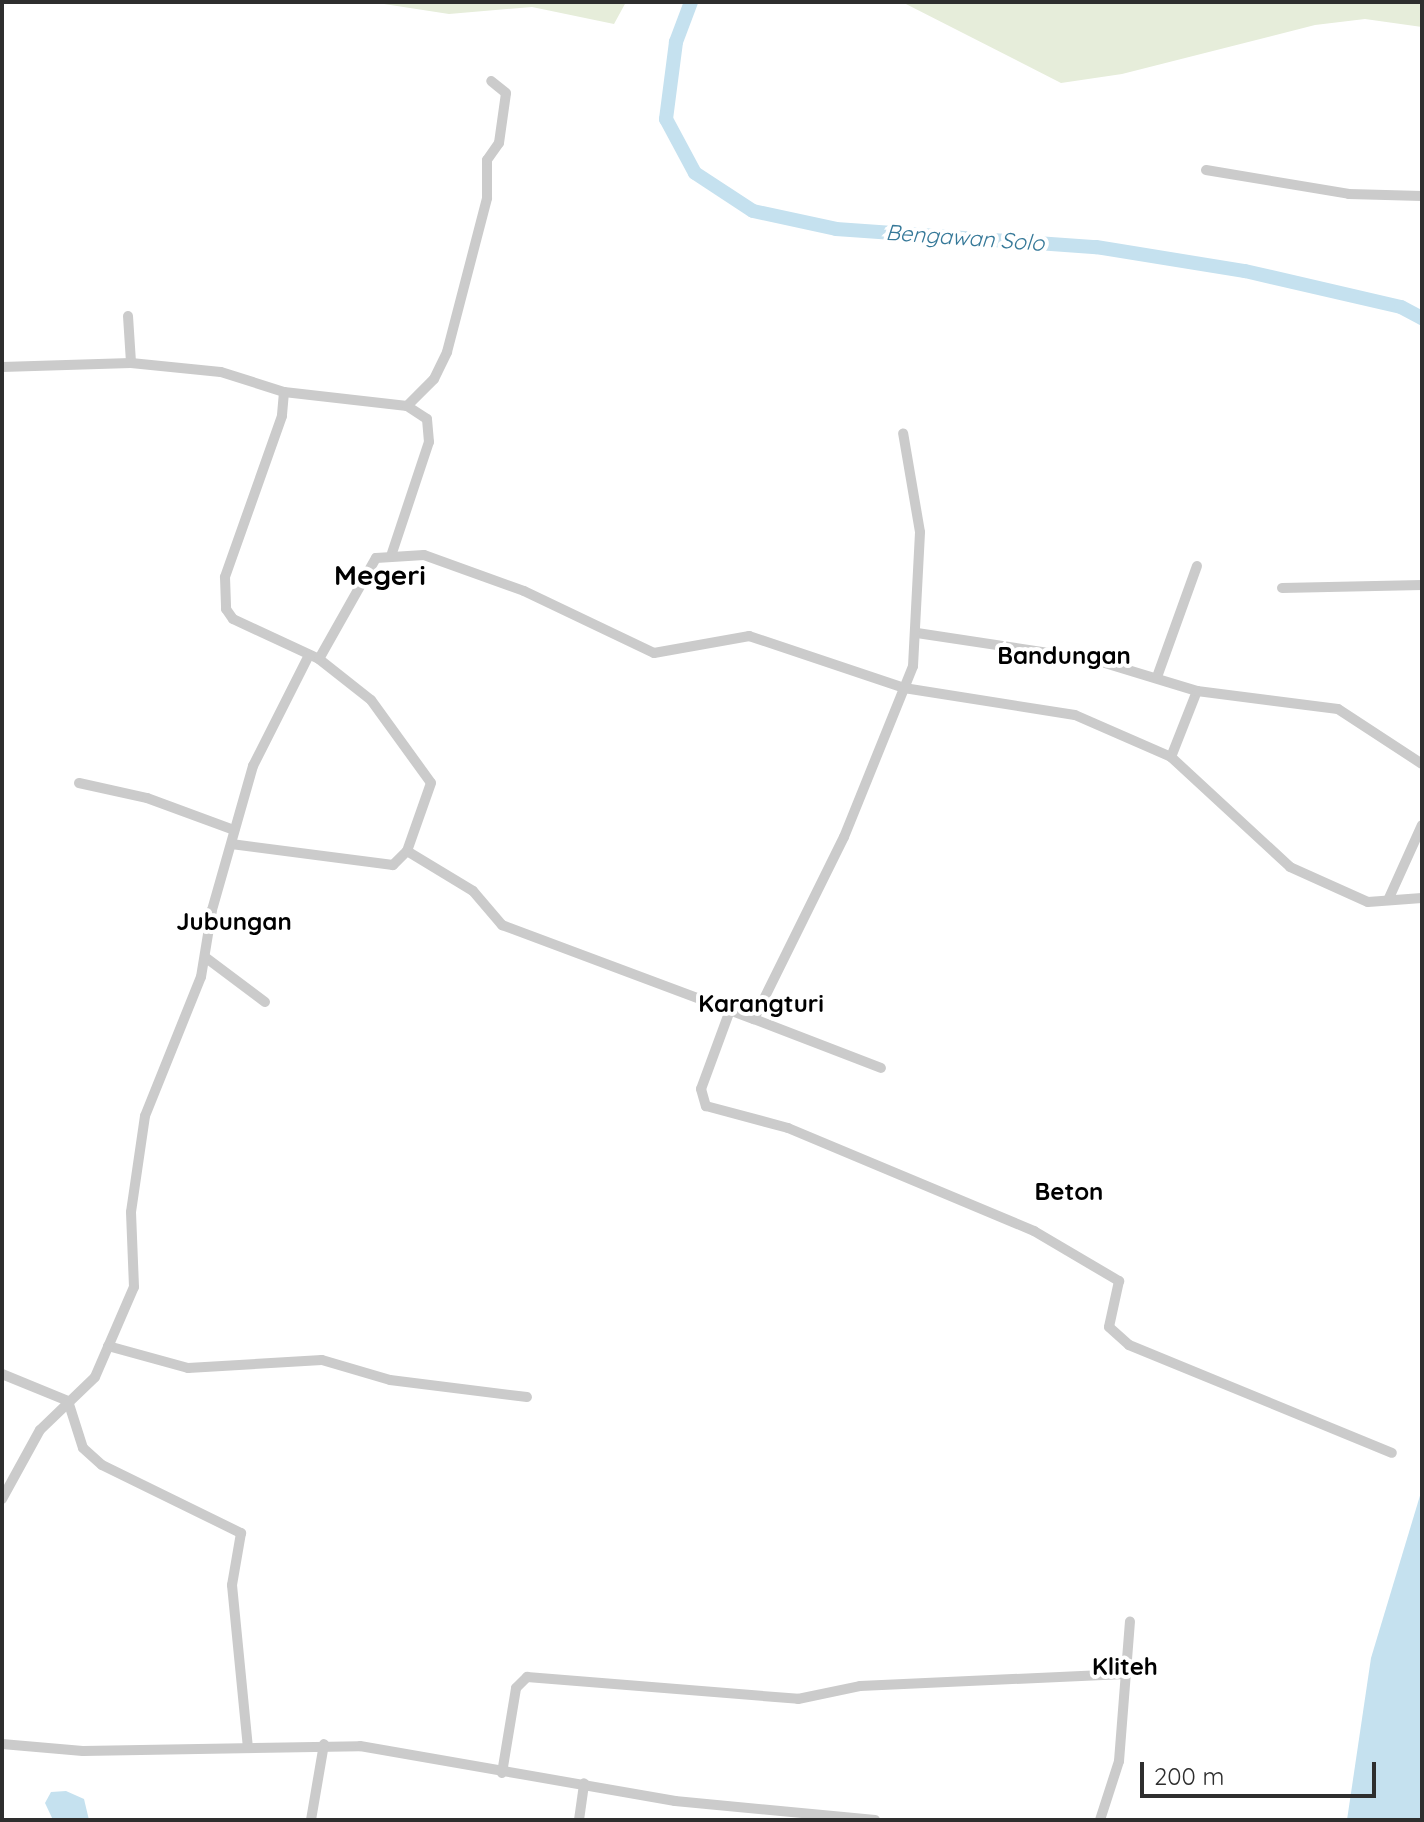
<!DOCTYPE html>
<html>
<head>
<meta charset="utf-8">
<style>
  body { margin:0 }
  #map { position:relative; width:1424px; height:1822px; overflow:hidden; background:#fff; font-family:Quicksand,sans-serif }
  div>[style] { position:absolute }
  .green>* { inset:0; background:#e6edda }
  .water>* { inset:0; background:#c5e1ef }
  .river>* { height:14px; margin:-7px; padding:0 7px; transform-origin:7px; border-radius:7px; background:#c5e1ef }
  .minor>* { height:10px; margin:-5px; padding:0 5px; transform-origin:5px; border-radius:5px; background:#cbcbcb }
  span { translate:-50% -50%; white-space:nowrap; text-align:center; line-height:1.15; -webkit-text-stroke:8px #fff; paint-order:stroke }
  .water-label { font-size:22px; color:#357898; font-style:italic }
  .quarter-label { font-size:24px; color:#000; font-weight:700 }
  .district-label { font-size:28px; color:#000; font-weight:700 }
  .frame { position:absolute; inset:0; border:4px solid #2e2e2e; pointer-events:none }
  .scale { position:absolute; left:1140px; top:1762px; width:236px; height:36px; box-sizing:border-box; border:4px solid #2e2e2e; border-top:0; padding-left:10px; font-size:24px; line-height:28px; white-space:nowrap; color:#2e2e2e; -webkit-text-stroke:6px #fff; paint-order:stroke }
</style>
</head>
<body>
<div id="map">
  <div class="green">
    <i style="clip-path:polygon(371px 2px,626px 2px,614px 24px,532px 7px,449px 14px)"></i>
    <i style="clip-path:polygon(902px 2px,1422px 2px,1422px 27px,1365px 19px,1315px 25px,1122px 74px,1061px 83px)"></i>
  </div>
  <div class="water">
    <i style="clip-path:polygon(1422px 1489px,1422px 1820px,1347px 1820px,1371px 1658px)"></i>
    <i style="clip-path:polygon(66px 1791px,84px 1799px,89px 1820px,53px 1820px,45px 1803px,51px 1792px)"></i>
  </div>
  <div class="river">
    <i style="left:691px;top:2px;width:43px;rotate:110.6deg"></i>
    <i style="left:676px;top:42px;width:78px;rotate:97.4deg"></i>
    <i style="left:666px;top:119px;width:61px;rotate:61.8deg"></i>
    <i style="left:695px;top:173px;width:69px;rotate:33.2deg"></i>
    <i style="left:753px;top:211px;width:85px;rotate:12.2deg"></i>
    <i style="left:836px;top:229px;width:261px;rotate:4deg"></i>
    <i style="left:1096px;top:247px;width:151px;rotate:9.2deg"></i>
    <i style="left:1245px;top:271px;width:160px;rotate:13deg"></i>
    <i style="left:1401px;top:307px;width:24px;rotate:28deg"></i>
  </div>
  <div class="minor">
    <i style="left:1206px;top:170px;width:145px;rotate:9.5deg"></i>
    <i style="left:1349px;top:194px;width:73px;rotate:1.6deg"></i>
    <i style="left:128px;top:316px;width:47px;rotate:86.3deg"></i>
    <i style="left:2px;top:367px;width:129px;rotate:-1.8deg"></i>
    <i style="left:131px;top:363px;width:90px;rotate:5.7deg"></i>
    <i style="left:221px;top:372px;width:66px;rotate:17.6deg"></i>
    <i style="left:284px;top:392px;width:24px;rotate:95deg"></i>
    <i style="left:282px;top:416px;width:171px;rotate:109.5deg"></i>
    <i style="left:225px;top:577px;width:32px;rotate:88deg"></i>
    <i style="left:226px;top:609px;width:12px;rotate:55deg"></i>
    <i style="left:233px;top:619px;width:95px;rotate:24.9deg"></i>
    <i style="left:319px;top:659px;width:66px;rotate:38.3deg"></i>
    <i style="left:371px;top:700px;width:102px;rotate:54.1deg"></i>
    <i style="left:431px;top:783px;width:72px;rotate:109.4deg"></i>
    <i style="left:407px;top:851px;width:20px;rotate:135deg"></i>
    <i style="left:393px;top:865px;width:163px;rotate:-172.6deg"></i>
    <i style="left:284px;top:392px;width:124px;rotate:6.5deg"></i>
    <i style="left:407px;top:406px;width:38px;rotate:-45deg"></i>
    <i style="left:434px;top:379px;width:30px;rotate:-64deg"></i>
    <i style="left:447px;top:352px;width:159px;rotate:-75.4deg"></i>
    <i style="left:487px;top:198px;width:38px;rotate:-90deg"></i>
    <i style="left:487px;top:160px;width:21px;rotate:-55deg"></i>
    <i style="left:499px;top:143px;width:50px;rotate:-82deg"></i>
    <i style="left:506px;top:93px;width:19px;rotate:-141deg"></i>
    <i style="left:392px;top:553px;width:117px;rotate:-71.6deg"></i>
    <i style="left:429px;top:442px;width:23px;rotate:-95deg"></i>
    <i style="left:427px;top:419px;width:24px;rotate:-147deg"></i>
    <i style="left:1282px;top:588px;width:140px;rotate:-1.2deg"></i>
    <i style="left:917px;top:633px;width:180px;rotate:8.6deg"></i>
    <i style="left:1095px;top:660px;width:107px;rotate:16.9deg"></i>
    <i style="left:1197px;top:691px;width:71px;rotate:111.5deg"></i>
    <i style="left:319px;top:659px;width:116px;rotate:-60.6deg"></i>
    <i style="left:376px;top:558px;width:48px;rotate:-3.6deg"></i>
    <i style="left:424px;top:555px;width:106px;rotate:19.8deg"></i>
    <i style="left:524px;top:591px;width:144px;rotate:25.5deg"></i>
    <i style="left:654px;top:653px;width:97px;rotate:-10.1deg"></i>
    <i style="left:749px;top:636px;width:163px;rotate:18.5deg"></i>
    <i style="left:904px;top:688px;width:173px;rotate:9deg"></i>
    <i style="left:1075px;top:715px;width:105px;rotate:23.6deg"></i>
    <i style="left:1171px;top:757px;width:162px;rotate:42.7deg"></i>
    <i style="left:1290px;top:867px;width:85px;rotate:24.2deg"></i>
    <i style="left:1368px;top:902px;width:54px;rotate:-4.2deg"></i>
    <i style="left:1157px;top:677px;width:118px;rotate:-70.2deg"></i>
    <i style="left:1197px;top:691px;width:142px;rotate:7.3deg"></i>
    <i style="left:1338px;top:709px;width:100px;rotate:33.2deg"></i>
    <i style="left:79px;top:783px;width:70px;rotate:12.4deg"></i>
    <i style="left:147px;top:798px;width:93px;rotate:20.2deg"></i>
    <i style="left:407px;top:851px;width:77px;rotate:31.2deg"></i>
    <i style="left:473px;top:891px;width:45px;rotate:49.5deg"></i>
    <i style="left:502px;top:925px;width:269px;rotate:20.5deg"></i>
    <i style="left:754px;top:1019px;width:203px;rotate:-63.7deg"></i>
    <i style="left:844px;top:837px;width:184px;rotate:-68deg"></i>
    <i style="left:913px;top:666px;width:134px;rotate:-87deg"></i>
    <i style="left:920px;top:532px;width:100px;rotate:-99.7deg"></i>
    <i style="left:1389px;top:898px;width:80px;rotate:-65.7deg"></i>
    <i style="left:205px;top:957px;width:75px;rotate:36.9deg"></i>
    <i style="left:729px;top:1013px;width:81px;rotate:110.2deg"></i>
    <i style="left:701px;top:1089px;width:18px;rotate:74deg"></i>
    <i style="left:706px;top:1106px;width:85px;rotate:15deg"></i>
    <i style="left:788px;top:1128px;width:267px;rotate:22.7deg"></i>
    <i style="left:1034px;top:1231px;width:99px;rotate:30.5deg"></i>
    <i style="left:1119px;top:1281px;width:47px;rotate:102.3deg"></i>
    <i style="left:1109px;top:1327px;width:27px;rotate:42deg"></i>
    <i style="left:1129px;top:1345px;width:284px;rotate:22.3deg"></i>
    <i style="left:754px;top:1019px;width:136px;rotate:21.1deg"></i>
    <i style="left:108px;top:1346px;width:83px;rotate:15.4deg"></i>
    <i style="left:188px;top:1368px;width:134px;rotate:-3.4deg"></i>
    <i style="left:322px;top:1360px;width:71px;rotate:16.4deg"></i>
    <i style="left:390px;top:1380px;width:138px;rotate:7.1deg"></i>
    <i style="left:2px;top:1374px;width:71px;rotate:22.2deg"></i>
    <i style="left:68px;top:1401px;width:49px;rotate:72.3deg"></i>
    <i style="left:83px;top:1448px;width:25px;rotate:42deg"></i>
    <i style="left:102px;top:1465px;width:155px;rotate:26.1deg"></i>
    <i style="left:241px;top:1533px;width:53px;rotate:99.8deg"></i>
    <i style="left:232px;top:1585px;width:163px;rotate:84.4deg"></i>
    <i style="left:2px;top:1499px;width:79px;rotate:-61.2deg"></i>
    <i style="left:40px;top:1430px;width:76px;rotate:-43.9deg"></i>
    <i style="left:95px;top:1377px;width:98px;rotate:-66.6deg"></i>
    <i style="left:134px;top:1287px;width:75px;rotate:-92.3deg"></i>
    <i style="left:131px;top:1212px;width:97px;rotate:-81.7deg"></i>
    <i style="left:145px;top:1116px;width:150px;rotate:-68.1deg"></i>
    <i style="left:201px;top:977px;width:68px;rotate:-80.7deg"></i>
    <i style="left:212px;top:910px;width:150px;rotate:-74.1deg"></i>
    <i style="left:253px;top:766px;width:124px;rotate:-63.2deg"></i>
    <i style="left:2px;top:1744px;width:81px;rotate:4.9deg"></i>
    <i style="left:83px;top:1751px;width:277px;rotate:-1deg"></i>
    <i style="left:360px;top:1746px;width:320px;rotate:9.9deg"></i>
    <i style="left:675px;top:1801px;width:201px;rotate:5.4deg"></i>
    <i style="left:502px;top:1773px;width:86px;rotate:-80.6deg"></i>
    <i style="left:516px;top:1688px;width:16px;rotate:-45deg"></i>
    <i style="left:527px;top:1677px;width:272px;rotate:4.6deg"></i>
    <i style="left:798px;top:1699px;width:63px;rotate:-11.8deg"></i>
    <i style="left:860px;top:1686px;width:265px;rotate:-2.6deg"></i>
    <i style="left:311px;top:1820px;width:77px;rotate:-80.3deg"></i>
    <i style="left:579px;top:1820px;width:37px;rotate:-82deg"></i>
    <i style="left:1100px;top:1820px;width:62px;rotate:-72.1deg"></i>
    <i style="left:1119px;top:1761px;width:140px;rotate:-85.5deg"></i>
  </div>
  <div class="water-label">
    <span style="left:965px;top:238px;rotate:4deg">Bengawan Solo</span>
  </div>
  <div class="quarter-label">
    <span style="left:1064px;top:656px">Bandungan</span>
    <span style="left:234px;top:922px">Jubungan</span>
    <span style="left:761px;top:1004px">Karangturi</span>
    <span style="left:1069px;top:1192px">Beton</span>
    <span style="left:1125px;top:1667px">Kliteh</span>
  </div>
  <div class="district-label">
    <span style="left:380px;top:575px">Megeri</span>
  </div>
  <div class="frame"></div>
  <div class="scale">200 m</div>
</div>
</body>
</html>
